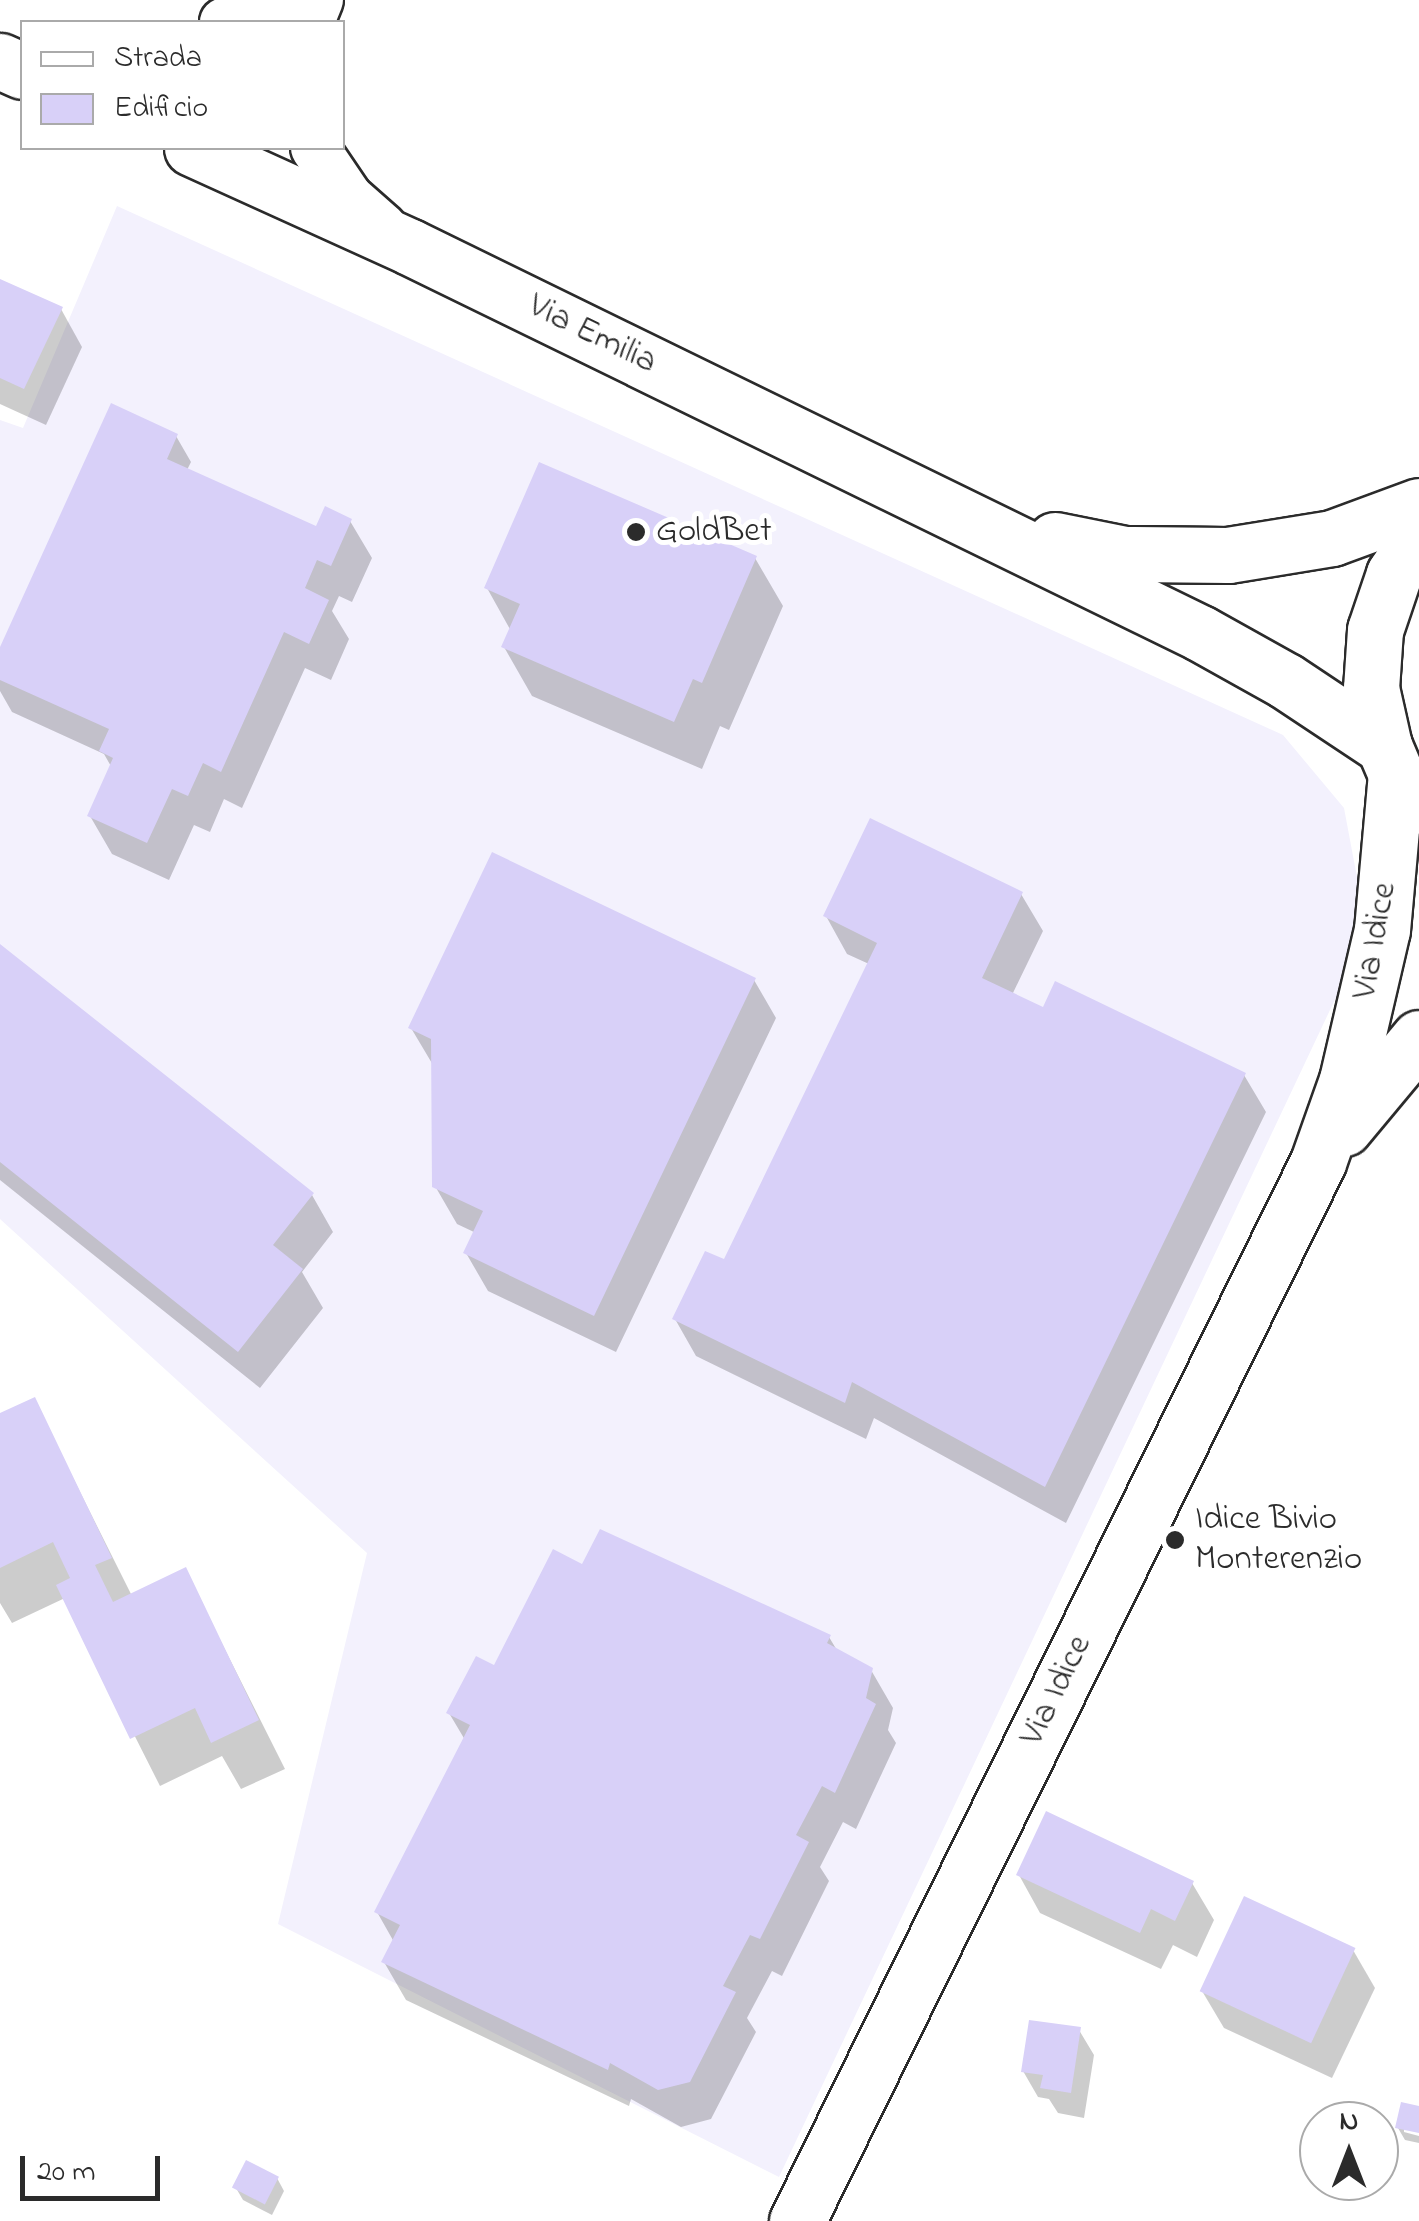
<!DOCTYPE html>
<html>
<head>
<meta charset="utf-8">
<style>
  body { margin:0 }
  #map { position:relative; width:1419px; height:2221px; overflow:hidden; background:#fff; font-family:"Indie Flower",sans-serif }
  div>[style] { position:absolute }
  .built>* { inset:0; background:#f3f1fd }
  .shadow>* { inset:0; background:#0003 }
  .building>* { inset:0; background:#d8d0f8; transform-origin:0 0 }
  .roads { filter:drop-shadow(2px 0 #2b2b2b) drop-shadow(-2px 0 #2b2b2b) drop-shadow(0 2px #2b2b2b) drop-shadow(0 -2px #2b2b2b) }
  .street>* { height:48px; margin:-24px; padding:0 24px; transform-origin:24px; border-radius:24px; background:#fff }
  .secondary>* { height:55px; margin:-27.5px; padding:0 27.5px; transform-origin:27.5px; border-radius:27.5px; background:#fff }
  .primary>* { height:55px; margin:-27.5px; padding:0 27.5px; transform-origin:27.5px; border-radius:27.5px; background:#fff }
  .dots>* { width:28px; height:28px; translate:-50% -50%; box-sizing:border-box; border:5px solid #fff; border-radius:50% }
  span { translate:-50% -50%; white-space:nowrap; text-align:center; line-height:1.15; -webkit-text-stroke:10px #fff; paint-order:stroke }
  .street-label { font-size:35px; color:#2b2b2b }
  .poi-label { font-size:35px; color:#2b2b2b }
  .left { translate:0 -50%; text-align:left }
  .legend { position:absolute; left:20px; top:20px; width:325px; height:130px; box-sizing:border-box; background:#fff; border:2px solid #aaa; margin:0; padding:12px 18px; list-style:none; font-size:30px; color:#2b2b2b }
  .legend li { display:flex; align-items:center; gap:20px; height:50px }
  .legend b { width:50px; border:2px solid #aaa }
  .north { position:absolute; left:1299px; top:2101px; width:100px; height:100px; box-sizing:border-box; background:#fff; border:2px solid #aaa; border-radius:50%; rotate:0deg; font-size:28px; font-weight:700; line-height:40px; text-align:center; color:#2b2b2b }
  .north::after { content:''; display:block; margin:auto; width:35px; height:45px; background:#2b2b2b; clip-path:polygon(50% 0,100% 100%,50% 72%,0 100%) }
  .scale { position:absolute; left:20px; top:2156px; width:140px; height:45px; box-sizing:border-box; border:5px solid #2b2b2b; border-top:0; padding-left:12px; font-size:30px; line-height:35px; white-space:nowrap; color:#2b2b2b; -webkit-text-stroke:8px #fff; paint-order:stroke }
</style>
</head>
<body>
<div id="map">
  <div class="built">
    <i style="clip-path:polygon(117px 206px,1283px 735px,1344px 808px,1359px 888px,1355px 957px,779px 2177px,278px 1924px,367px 1553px,0 1219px,0 420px,23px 428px)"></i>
  </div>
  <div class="shadow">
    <i style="clip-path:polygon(0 282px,61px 309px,82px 347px,46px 425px,0 404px)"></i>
    <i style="clip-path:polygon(176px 436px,191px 462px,187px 470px,317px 530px,350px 521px,372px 558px,352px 602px,339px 596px,332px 611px,349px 639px,331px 680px,305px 668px,242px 808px,224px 799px,210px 832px,194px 825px,169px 880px,112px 854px,90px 816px,112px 768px,104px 754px,12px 712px,0 691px,0 653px)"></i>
    <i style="clip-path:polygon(755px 558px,783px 606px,729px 730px,720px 726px,702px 769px,532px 696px,504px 647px,511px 631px,487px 588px)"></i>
    <i style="clip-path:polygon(1021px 894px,1043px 931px,1012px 995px,1044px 1011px,1244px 1075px,1266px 1112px,1066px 1523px,874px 1418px,866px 1439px,696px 1356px,675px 1319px,725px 1263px,869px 964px,847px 954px,826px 916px)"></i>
    <i style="clip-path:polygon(0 947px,312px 1195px,333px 1232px,302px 1272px,323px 1308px,260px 1388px,0 1180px)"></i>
    <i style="clip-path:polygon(754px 980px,776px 1018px,616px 1352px,488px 1291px,466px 1253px,476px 1233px,457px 1224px,435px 1186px,433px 1065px,411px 1028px)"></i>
    <i style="clip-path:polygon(34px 1400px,132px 1596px,185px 1570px,285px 1769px,241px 1789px,222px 1756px,160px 1786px,65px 1598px,12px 1623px,0 1603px,0 1416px)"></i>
    <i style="clip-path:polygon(583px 1567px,829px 1637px,838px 1652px,871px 1670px,893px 1708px,888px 1730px,896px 1743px,856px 1829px,843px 1822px,820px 1867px,829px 1881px,782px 1976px,772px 1971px,747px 2018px,756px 2032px,711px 2119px,681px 2127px,631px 2099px,629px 2106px,406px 2000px,384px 1962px,394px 1942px,377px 1912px,465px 1740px,449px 1713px,495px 1669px)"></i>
    <i style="clip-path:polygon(1019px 1875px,1192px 1883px,1214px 1920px,1197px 1957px,1173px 1945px,1161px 1969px,1040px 1913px)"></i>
    <i style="clip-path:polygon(1353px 1950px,1375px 1988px,1332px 2078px,1224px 2028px,1202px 1991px)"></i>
    <i style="clip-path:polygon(1079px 2030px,1094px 2055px,1084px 2118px,1058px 2113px,1049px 2099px,1038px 2097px,1023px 2071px)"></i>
    <i style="clip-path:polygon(1419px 2109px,1419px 2131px,1404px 2127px,1404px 2132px,1419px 2136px,1419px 2143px,1405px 2140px,1398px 2128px)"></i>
    <i style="clip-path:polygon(277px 2178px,284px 2191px,272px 2215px,243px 2200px,236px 2188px)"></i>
  </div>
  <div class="building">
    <i style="clip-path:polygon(0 279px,63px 307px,24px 389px,0 378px)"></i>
    <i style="clip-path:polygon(111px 403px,178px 434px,167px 459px,316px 526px,325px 506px,352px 519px,331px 566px,317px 560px,305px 588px,329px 600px,309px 644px,284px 632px,221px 772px,203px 763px,188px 796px,172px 789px,147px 843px,87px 816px,113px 758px,99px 751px,109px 729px,0 680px,0 647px)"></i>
    <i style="clip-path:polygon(539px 462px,757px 556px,702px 683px,693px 679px,674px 722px,501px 647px,520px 604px,484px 588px)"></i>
    <i style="clip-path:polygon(870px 818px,1023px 892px,982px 978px,1043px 1007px,1055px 981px,1246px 1073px,1045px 1487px,852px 1382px,845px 1403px,672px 1319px,705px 1251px,724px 1259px,877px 943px,823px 916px)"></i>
    <i style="clip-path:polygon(492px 852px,756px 978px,594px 1316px,463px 1253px,483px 1211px,432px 1187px,431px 1039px,408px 1028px)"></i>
    <i style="clip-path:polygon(0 944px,314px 1193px,273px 1245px,303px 1269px,238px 1352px,0 1162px)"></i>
    <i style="clip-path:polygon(35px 1397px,112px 1558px,95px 1565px,113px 1602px,186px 1567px,259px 1720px,211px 1743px,195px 1708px,130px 1739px,56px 1585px,70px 1578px,53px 1542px,0 1568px,0 1413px)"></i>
    <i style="clip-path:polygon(600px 1529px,831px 1635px,827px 1643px,873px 1668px,866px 1698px,876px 1704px,835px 1793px,822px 1786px,796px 1835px,809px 1842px,760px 1939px,750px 1935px,723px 1986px,736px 1992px,690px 2082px,658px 2090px,610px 2063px,608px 2070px,381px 1962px,400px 1925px,374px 1912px,470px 1725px,446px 1713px,476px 1656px,494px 1665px,553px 1549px,582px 1564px)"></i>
    <i style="clip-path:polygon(1046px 1811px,1194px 1881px,1175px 1921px,1151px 1909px,1140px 1933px,1016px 1875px)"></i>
    <i style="left:1244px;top:1896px;width:123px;height:105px;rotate:25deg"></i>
    <i style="clip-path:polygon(1029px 2020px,1081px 2027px,1071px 2093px,1040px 2088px,1043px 2075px,1021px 2072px)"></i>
    <i style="clip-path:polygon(1401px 2102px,1419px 2106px,1419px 2133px,1395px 2128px)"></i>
    <i style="left:246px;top:2160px;width:37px;height:31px;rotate:27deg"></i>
  </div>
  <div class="roads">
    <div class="street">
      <i style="left:224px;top:22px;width:56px;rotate:-22.9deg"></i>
      <i style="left:310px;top:22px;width:24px;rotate:-68deg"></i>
      <i style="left:315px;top:148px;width:60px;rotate:55.8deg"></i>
      <i style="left:349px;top:198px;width:45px;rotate:41.4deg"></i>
    </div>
    <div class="secondary">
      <i style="left:1344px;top:1128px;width:117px;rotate:-50.2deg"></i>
      <i style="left:797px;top:2221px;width:1180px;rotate:-63.8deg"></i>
      <i style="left:1318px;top:1162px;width:87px;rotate:-70.5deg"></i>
      <i style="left:1347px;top:1080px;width:154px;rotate:-76.9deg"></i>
      <i style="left:1382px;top:930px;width:157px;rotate:-84.9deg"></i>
    </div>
    <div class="primary">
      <i style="left:0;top:61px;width:24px;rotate:24deg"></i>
      <i style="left:192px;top:148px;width:239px;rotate:24.4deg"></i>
      <i style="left:410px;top:247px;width:879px;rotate:26.04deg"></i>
      <i style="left:1200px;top:633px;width:98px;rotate:29.2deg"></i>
      <i style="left:1286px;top:681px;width:118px;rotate:33.6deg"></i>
      <i style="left:1419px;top:537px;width:45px;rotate:124deg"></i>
      <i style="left:1394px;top:574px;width:59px;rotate:108.7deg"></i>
      <i style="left:1375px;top:630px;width:58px;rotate:93.9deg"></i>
      <i style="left:1371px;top:688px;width:59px;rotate:77.4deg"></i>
      <i style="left:1384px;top:746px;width:30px;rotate:67deg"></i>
      <i style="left:1396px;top:774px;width:39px;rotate:54deg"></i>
      <i style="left:1055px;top:540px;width:71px;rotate:11.3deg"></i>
      <i style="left:1125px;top:554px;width:103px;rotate:0.6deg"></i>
      <i style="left:1228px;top:555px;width:105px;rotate:-9.3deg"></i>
      <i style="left:1332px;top:538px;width:93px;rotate:-20.2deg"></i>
    </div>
  </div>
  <div class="dots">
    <i style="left:636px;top:532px;background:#2b2b2b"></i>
    <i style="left:1175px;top:1540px;background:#2b2b2b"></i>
  </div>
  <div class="street-label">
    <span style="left:592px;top:335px;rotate:26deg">Via Emilia</span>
    <span style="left:1376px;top:941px;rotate:-80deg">Via Idice</span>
    <span style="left:1057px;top:1691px;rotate:-64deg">Via Idice</span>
  </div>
  <div class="poi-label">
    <span class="left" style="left:656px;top:532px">GoldBet</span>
    <span class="left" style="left:1195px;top:1540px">Idice Bivio<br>Monterenzio</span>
  </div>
  <ul class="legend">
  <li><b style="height:12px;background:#fff"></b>Strada</li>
  <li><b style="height:28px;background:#d8d0f8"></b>Edificio</li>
  </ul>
  <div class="north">N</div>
  <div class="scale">20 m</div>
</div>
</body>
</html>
